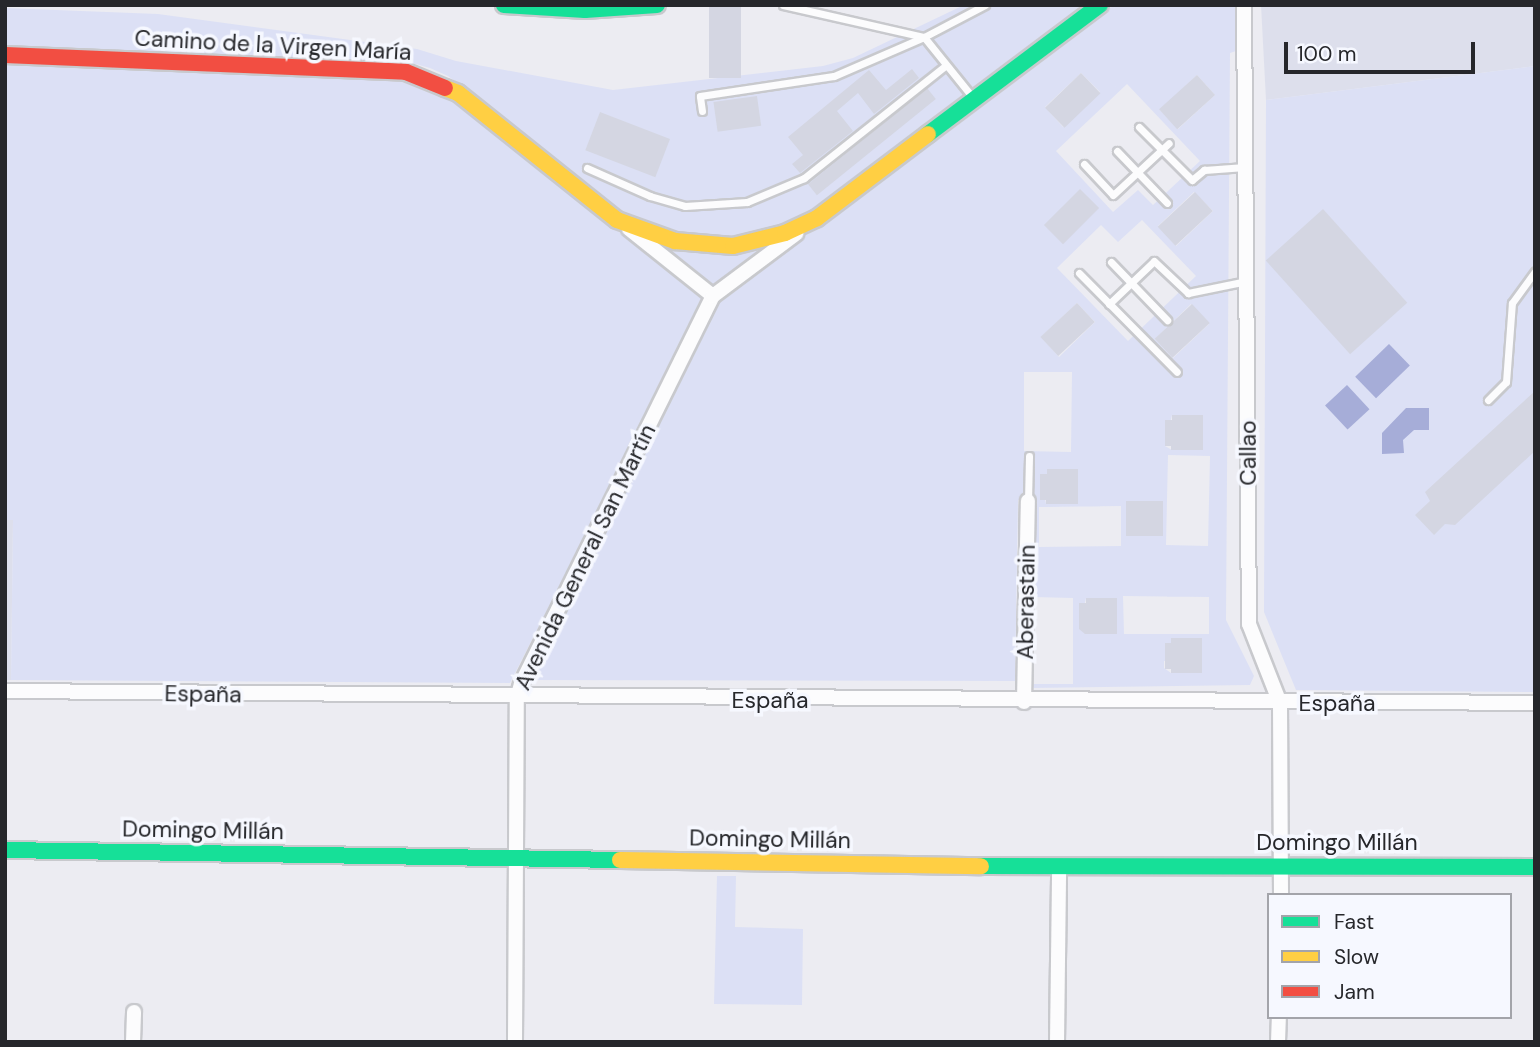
<!DOCTYPE html>
<html>
<head>
<meta charset="utf-8">
<style>
  body { margin:0 }
  #map { position:relative; width:1540px; height:1047px; overflow:hidden; background:#ececf2; font-family:"DM Sans",sans-serif }
  div>[style] { position:absolute }
  .built>* { inset:0; background:#dddfec }
  .green>* { inset:0; background:#dce0f5 }
  .water>* { inset:0; background:#a6add8; transform-origin:0 0 }
  .building>* { inset:0; background:#d4d6e2; transform-origin:0 0 }
  .roads { filter:drop-shadow(2px 0 #c8c9cd) drop-shadow(-2px 0 #c8c9cd) drop-shadow(0 2px #c8c9cd) drop-shadow(0 -2px #c8c9cd) }
  .lane>* { height:7px; margin:-3.5px; padding:0 3.5px; transform-origin:3.5px; border-radius:3.5px; background:#fcfcfd }
  .street>* { height:14px; margin:-7px; padding:0 7px; transform-origin:7px; border-radius:7px; background:#fcfcfd }
  .fast>* { height:16px; margin:-8px; padding:0 8px; transform-origin:8px; border-radius:8px; background:#16e098 }
  .slow>* { height:16px; margin:-8px; padding:0 8px; transform-origin:8px; border-radius:8px; background:#ffcf43 }
  .jam>* { height:16px; margin:-8px; padding:0 8px; transform-origin:8px; border-radius:8px; background:#f24e42 }
  span { translate:-50% -50%; white-space:nowrap; text-align:center; line-height:1.15; -webkit-text-stroke:7px #f6f8ff; paint-order:stroke }
  .street-label { font-size:23px; color:#26272b }
  .frame { position:absolute; inset:0; border:7px solid #26272b; pointer-events:none }
  .legend { position:absolute; left:1267px; top:893px; width:245px; height:126px; box-sizing:border-box; background:#f6f8ff; border:2px solid #a3a4aa; margin:0; padding:9px 12px; list-style:none; font-size:21px; color:#26272b }
  .legend li { display:flex; align-items:center; gap:14px; height:35px }
  .legend b { width:35px; border:2px solid #a3a4aa }
  .scale { position:absolute; left:1284px; top:42px; width:191px; height:32px; box-sizing:border-box; border:4px solid #26272b; border-top:0; padding-left:9px; font-size:21px; line-height:24px; white-space:nowrap; color:#26272b; -webkit-text-stroke:5px #f6f8ff; paint-order:stroke }
</style>
</head>
<body>
<div id="map">
  <div class="built">
    <i style="clip-path:polygon(1261px 5px,1535px 5px,1535px 66px,1266px 100px)"></i>
    <i style="clip-path:polygon(5px 520px,13px 520px,11px 680px,5px 680px)"></i>
  </div>
  <div class="green">
    <i style="clip-path:polygon(964px 5px,1088px 5px,809px 215px,761px 235px,698px 239px,623px 212px,448px 76px,430px 68px,412px 63px,5px 50px,5px 8px,158px 14px,417px 49px,456px 61px,613px 90px,823px 66px,853px 58px)"></i>
    <i style="clip-path:polygon(evenodd,1114px 5px,1235px 5px,1236px 51px,1230px 53px,1226px 620px,1254px 676px,1250px 685px,1031px 688px,1032px 501px,1018px 500px,1015px 681px,531px 680px,715px 302px,1114px 5px,1081px 73px,1100px 92px,1063px 127px,1045px 107px,1081px 73px,1114px 5px,1197px 75px,1215px 95px,1178px 129px,1160px 110px,1197px 75px,1114px 5px,1127px 84px,1200px 161px,1153px 205px,1138px 190px,1113px 212px,1056px 151px,1127px 84px,1114px 5px,1194px 192px,1213px 211px,1176px 246px,1158px 226px,1194px 192px,1114px 5px,1142px 220px,1196px 276px,1128px 341px,1057px 268px,1101px 225px,1118px 242px,1142px 220px,1114px 5px,1077px 303px,1095px 322px,1059px 357px,1041px 337px,1077px 303px,1114px 5px,1191px 304px,1209px 324px,1173px 358px,1155px 339px,1191px 304px,1114px 5px,1024px 372px,1072px 372px,1071px 452px,1024px 451px,1024px 372px,1114px 5px,1172px 415px,1203px 438px,1203px 450px,1172px 450px,1165px 446px,1172px 415px,1114px 5px,1168px 455px,1210px 456px,1208px 546px,1166px 545px,1168px 455px,1114px 5px,1047px 469px,1078px 469px,1078px 504px,1046px 504px,1040px 474px,1047px 474px,1047px 469px,1114px 5px,1126px 501px,1163px 501px,1163px 514px,1157px 514px,1157px 523px,1163px 524px,1163px 536px,1126px 536px,1126px 501px,1114px 5px,1121px 506px,1121px 546px,1039px 547px,1039px 507px,1121px 506px,1114px 5px,1123px 596px,1209px 597px,1209px 634px,1124px 634px,1123px 596px,1114px 5px,1033px 597px,1073px 598px,1073px 684px,1033px 684px,1033px 597px,1114px 5px,1086px 598px,1116px 634px,1079px 629px,1086px 598px,1114px 5px,1172px 638px,1202px 638px,1202px 651px,1196px 651px,1196px 660px,1202px 661px,1202px 673px,1171px 673px,1164px 668px,1164px 661px,1172px 661px,1172px 652px,1165px 652px,1165px 643px,1171px 643px,1172px 638px)"></i>
    <i style="clip-path:polygon(5px 64px,404px 80px,438px 91px,705px 299px,510px 683px,11px 680px,13px 520px,5px 520px)"></i>
    <i style="clip-path:polygon(1535px 66px,1535px 692px,1296px 690px,1264px 612px,1266px 100px)"></i>
    <i style="clip-path:polygon(666px 248px,720px 255px,766px 248px,713px 287px)"></i>
    <i style="clip-path:polygon(717px 876px,736px 876px,735px 927px,803px 929px,802px 1005px,714px 1004px)"></i>
  </div>
  <div class="water">
    <i style="left:1389px;top:344px;width:30px;height:47px;rotate:46deg"></i>
    <i style="left:1347px;top:385px;width:33px;height:30px;rotate:47deg"></i>
    <i style="clip-path:polygon(1406px 408px,1429px 408px,1429px 430px,1414px 430px,1403px 440px,1404px 453px,1382px 454px,1382px 433px)"></i>
  </div>
  <div class="building">
    <i style="left:709px;top:5px;width:32px;height:73px"></i>
    <i style="clip-path:polygon(912px 69px,919px 78px,874px 114px,858px 93px,837px 111px,853px 131px,800px 173px,792px 164px,803px 155px,788px 137px,869px 70px,886px 90px)"></i>
    <i style="left:1081px;top:73px;width:28px;height:50px;rotate:46deg"></i>
    <i style="left:1197px;top:75px;width:27px;height:51px;rotate:48deg"></i>
    <i style="left:927px;top:88px;width:14px;height:153px;rotate:51deg"></i>
    <i style="left:757px;top:96px;width:30px;height:44px;rotate:82deg"></i>
    <i style="left:600px;top:112px;width:75px;height:41px;rotate:21deg"></i>
    <i style="left:1080px;top:189px;width:27px;height:51px;rotate:45deg"></i>
    <i style="left:1195px;top:192px;width:26px;height:51px;rotate:47deg"></i>
    <i style="left:1323px;top:209px;width:126px;height:77px;rotate:48deg"></i>
    <i style="left:1077px;top:303px;width:26px;height:50px;rotate:47deg"></i>
    <i style="left:1192px;top:304px;width:26px;height:51px;rotate:47deg"></i>
    <i style="clip-path:polygon(1535px 391px,1535px 451px,1455px 525px,1445px 524px,1434px 535px,1415px 515px,1430px 501px,1425px 492px)"></i>
    <i style="clip-path:polygon(1172px 415px,1203px 415px,1203px 450px,1171px 450px,1171px 446px,1165px 446px,1165px 420px,1172px 420px)"></i>
    <i style="clip-path:polygon(1047px 469px,1078px 469px,1078px 504px,1046px 504px,1046px 500px,1040px 500px,1040px 474px,1047px 474px)"></i>
    <i style="left:1126px;top:501px;width:37px;height:35px"></i>
    <i style="clip-path:polygon(1086px 598px,1117px 598px,1117px 634px,1085px 634px,1079px 629px,1079px 603px,1086px 603px)"></i>
    <i style="clip-path:polygon(1171px 638px,1202px 638px,1202px 673px,1171px 673px,1171px 669px,1165px 669px,1165px 643px,1171px 643px)"></i>
  </div>
  <div class="roads">
    <div class="lane">
      <i style="left:783px;top:5px;width:145px;rotate:12.8deg"></i>
      <i style="left:924px;top:37px;width:69px;rotate:-27.7deg"></i>
      <i style="left:702px;top:111px;width:15px;rotate:-98deg"></i>
      <i style="left:700px;top:96px;width:135px;rotate:-8.5deg"></i>
      <i style="left:834px;top:76px;width:98px;rotate:-23.4deg"></i>
      <i style="left:924px;top:37px;width:80px;rotate:51.1deg"></i>
      <i style="left:1139px;top:127px;width:75px;rotate:45deg"></i>
      <i style="left:1192px;top:180px;width:16px;rotate:-40deg"></i>
      <i style="left:1204px;top:170px;width:41px;rotate:-4.2deg"></i>
      <i style="left:1117px;top:151px;width:72px;rotate:46.1deg"></i>
      <i style="left:1084px;top:164px;width:42px;rotate:46.9deg"></i>
      <i style="left:1113px;top:195px;width:76px;rotate:-42.9deg"></i>
      <i style="left:587px;top:168px;width:69px;rotate:24deg"></i>
      <i style="left:650px;top:196px;width:36px;rotate:16deg"></i>
      <i style="left:685px;top:206px;width:62px;rotate:-3.7deg"></i>
      <i style="left:747px;top:202px;width:62px;rotate:-22.8deg"></i>
      <i style="left:804px;top:178px;width:181px;rotate:-38.5deg"></i>
      <i style="left:1111px;top:262px;width:81px;rotate:46deg"></i>
      <i style="left:1079px;top:273px;width:139px;rotate:45.3deg"></i>
      <i style="left:1109px;top:304px;width:62px;rotate:-43.7deg"></i>
      <i style="left:1154px;top:261px;width:47px;rotate:43.3deg"></i>
      <i style="left:1188px;top:293px;width:60px;rotate:-11.5deg"></i>
      <i style="left:1488px;top:400px;width:25px;rotate:-45deg"></i>
      <i style="left:1506px;top:382px;width:79px;rotate:-85.7deg"></i>
      <i style="left:1512px;top:303px;width:39px;rotate:-54deg"></i>
      <i style="left:1028px;top:501px;width:45px;rotate:-88.7deg"></i>
    </div>
    <div class="street">
      <i style="left:1244px;top:5px;width:619px;rotate:89.54deg"></i>
      <i style="left:1249px;top:624px;width:85px;rotate:68.6deg"></i>
      <i style="left:1280px;top:703px;width:192px;rotate:89.7deg"></i>
      <i style="left:629px;top:229px;width:107px;rotate:38.6deg"></i>
      <i style="left:5px;top:691px;width:1530px;rotate:0.45deg"></i>
      <i style="left:1024px;top:702px;width:201px;rotate:-88.9deg"></i>
      <i style="left:133px;top:1042px;width:30px;rotate:-88deg"></i>
      <i style="left:515px;top:1042px;width:344px;rotate:-89.7deg"></i>
      <i style="left:517px;top:698px;width:15px;rotate:-74deg"></i>
      <i style="left:521px;top:684px;width:433px;rotate:-63.7deg"></i>
      <i style="left:713px;top:296px;width:104px;rotate:-36.8deg"></i>
      <i style="left:1057px;top:1042px;width:175px;rotate:-89.3deg"></i>
      <i style="left:1278px;top:1042px;width:25px;rotate:-88deg"></i>
    </div>
    <div class="fast">
      <i style="left:504px;top:5px;width:81px;rotate:3.5deg"></i>
      <i style="left:585px;top:10px;width:72px;rotate:-4deg"></i>
      <i style="left:928px;top:134px;width:215px;rotate:-36.9deg"></i>
      <i style="left:5px;top:850px;width:615px;rotate:0.93deg"></i>
      <i style="left:981px;top:866px;width:554px;rotate:0.1deg"></i>
    </div>
    <div class="slow">
      <i style="left:445px;top:88px;width:14px;rotate:21deg"></i>
      <i style="left:458px;top:93px;width:203px;rotate:38.6deg"></i>
      <i style="left:617px;top:220px;width:62px;rotate:19.9deg"></i>
      <i style="left:675px;top:241px;width:58px;rotate:4.9deg"></i>
      <i style="left:733px;top:246px;width:54px;rotate:-14deg"></i>
      <i style="left:785px;top:233px;width:35px;rotate:-25deg"></i>
      <i style="left:817px;top:218px;width:139px;rotate:-37.1deg"></i>
      <i style="left:620px;top:860px;width:361px;rotate:1deg"></i>
    </div>
    <div class="jam">
      <i style="left:5px;top:55px;width:401px;rotate:2.4deg"></i>
      <i style="left:406px;top:72px;width:42px;rotate:22.3deg"></i>
    </div>
  </div>
  <div class="street-label">
    <span style="left:273px;top:45px;rotate:3deg">Camino de la Virgen María</span>
    <span style="left:1248px;top:453px;rotate:-90deg">Callao</span>
    <span style="left:585px;top:557px;rotate:-64deg">Avenida General San Martín</span>
    <span style="left:1026px;top:602px;rotate:-89deg">Aberastain</span>
    <span style="left:203px;top:694px;rotate:1deg">España</span>
    <span style="left:770px;top:700px">España</span>
    <span style="left:1337px;top:703px">España</span>
    <span style="left:203px;top:830px;rotate:1deg">Domingo Millán</span>
    <span style="left:770px;top:839px;rotate:1deg">Domingo Millán</span>
    <span style="left:1337px;top:842px">Domingo Millán</span>
  </div>
  <div class="frame"></div>
  <ul class="legend">
  <li><b style="height:9px;background:#16e098"></b>Fast</li>
  <li><b style="height:9px;background:#ffcf43"></b>Slow</li>
  <li><b style="height:9px;background:#f24e42"></b>Jam</li>
  </ul>
  <div class="scale">100 m</div>
</div>
</body>
</html>
